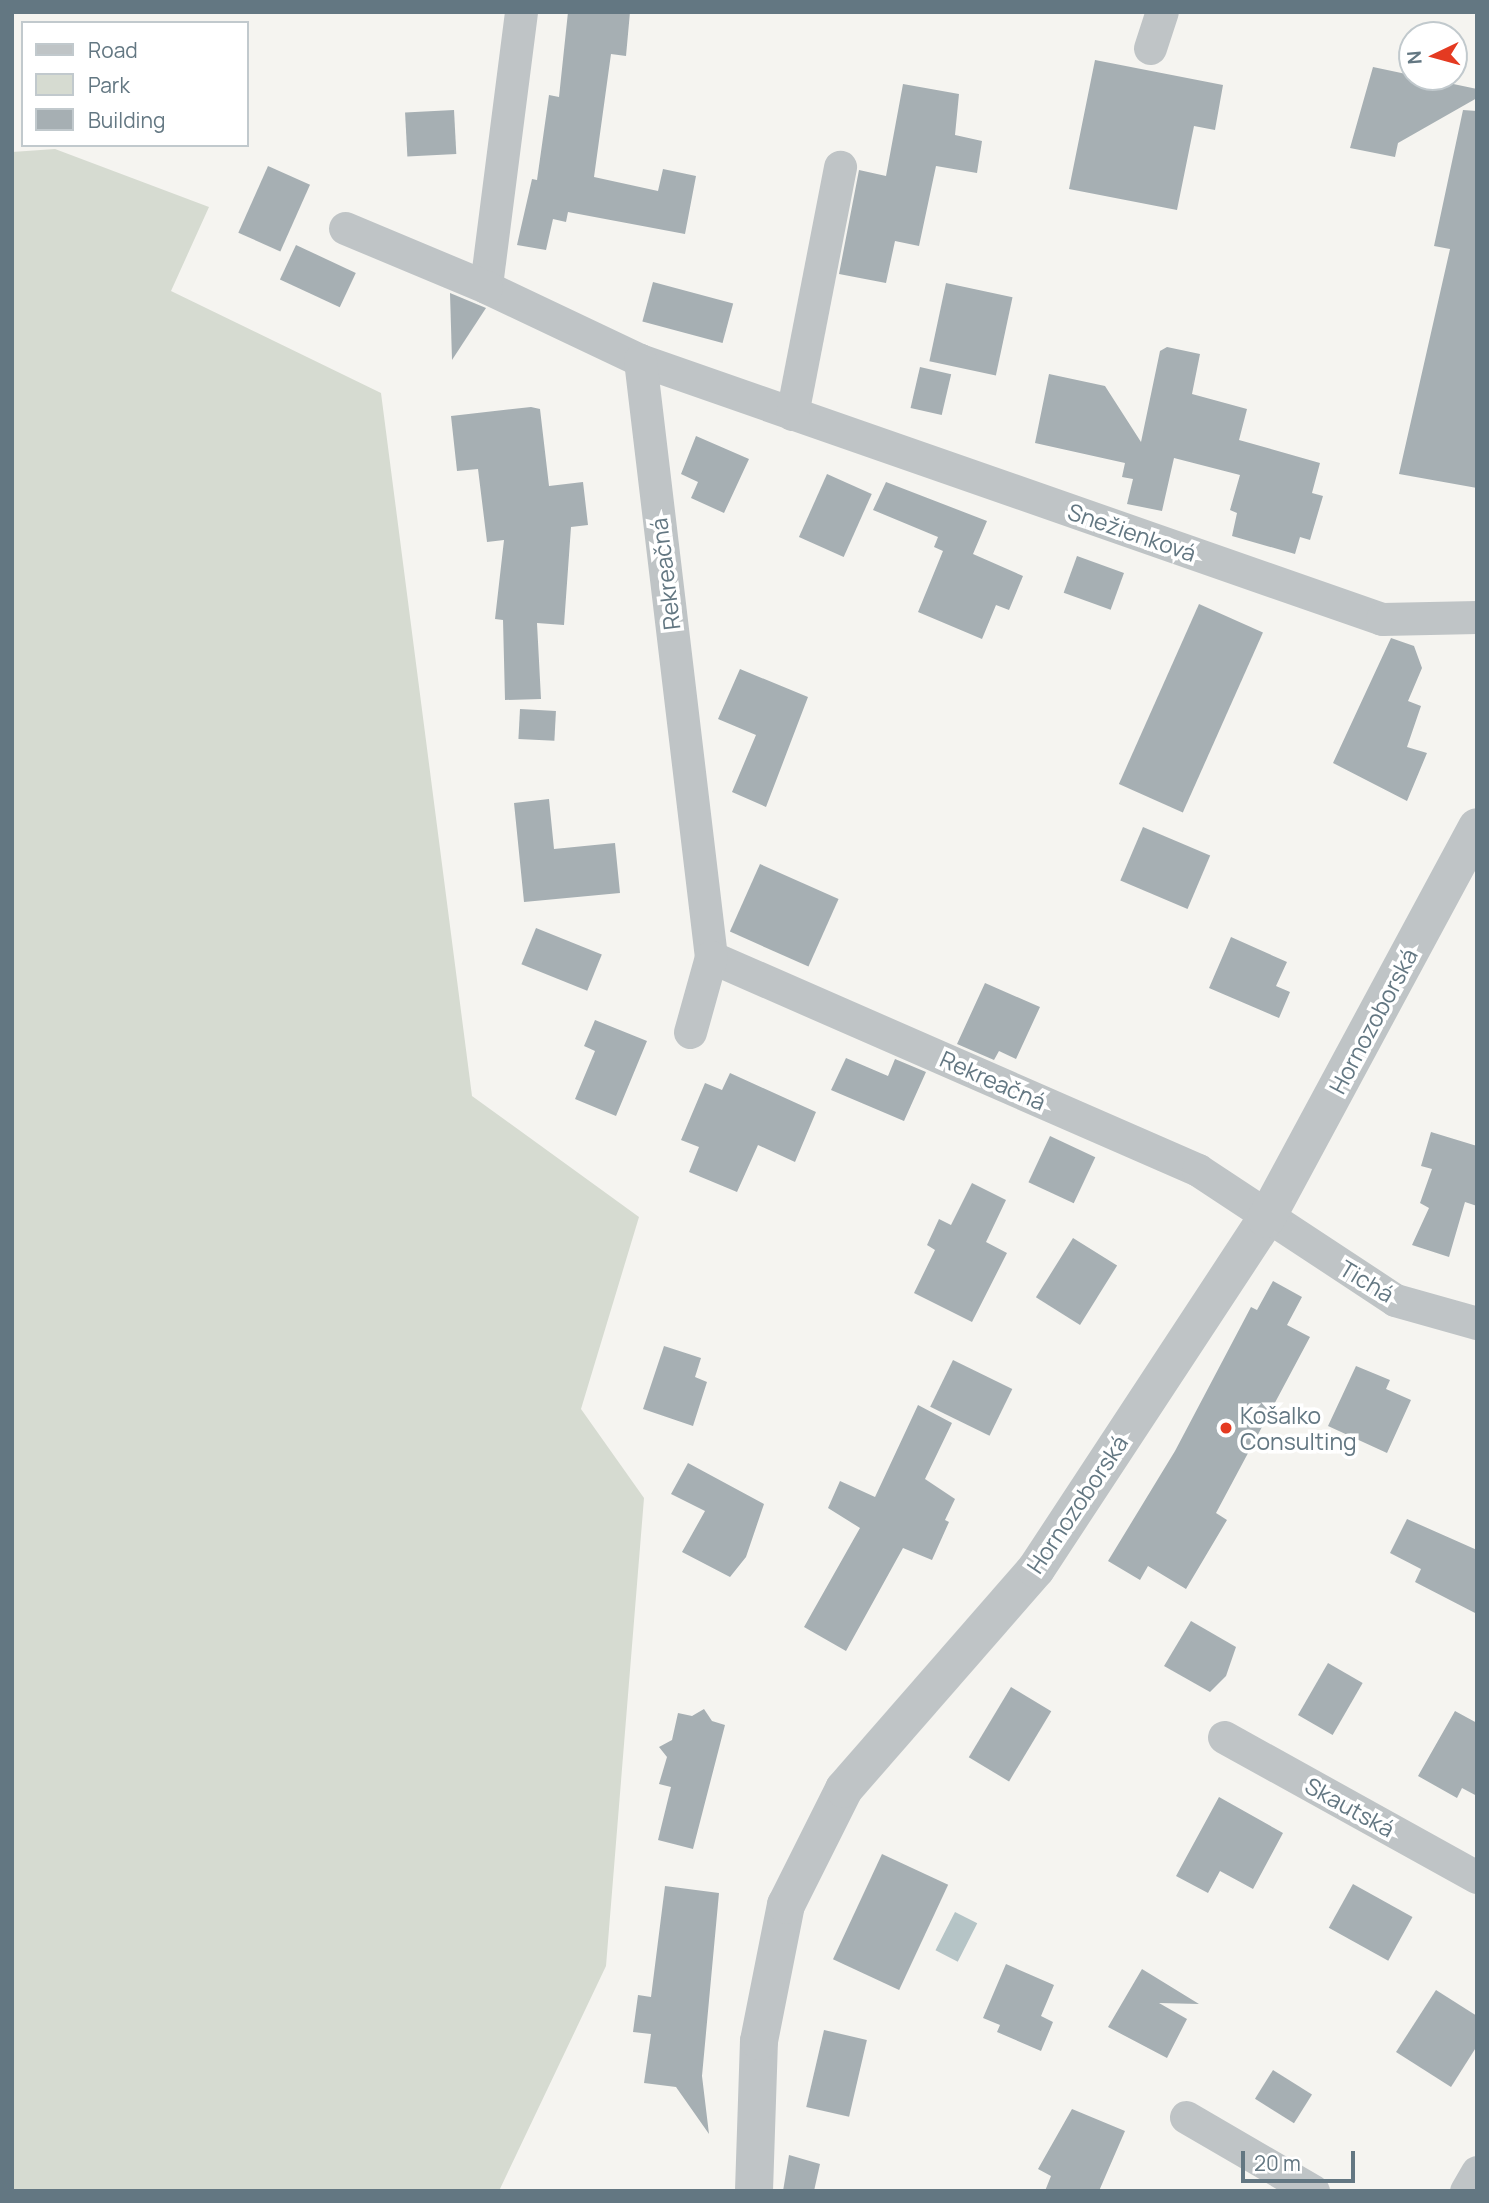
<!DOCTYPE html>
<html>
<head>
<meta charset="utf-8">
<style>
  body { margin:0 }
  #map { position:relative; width:1489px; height:2203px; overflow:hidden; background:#f5f4f0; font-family:Manrope,sans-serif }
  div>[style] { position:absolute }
  .green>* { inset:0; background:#d6dbd1 }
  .water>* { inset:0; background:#b5c4c6; transform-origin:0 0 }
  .building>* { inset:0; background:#a6afb3; transform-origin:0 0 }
  .minor>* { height:33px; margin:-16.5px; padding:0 16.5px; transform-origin:16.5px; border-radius:16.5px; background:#bfc4c6 }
  .tertiary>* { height:38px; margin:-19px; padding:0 19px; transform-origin:19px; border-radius:19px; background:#bfc4c6 }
  .dots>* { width:19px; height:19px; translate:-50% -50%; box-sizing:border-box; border:4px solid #fff; border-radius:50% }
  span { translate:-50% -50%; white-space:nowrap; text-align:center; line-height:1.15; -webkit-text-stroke:7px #fff; paint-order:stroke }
  .street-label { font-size:23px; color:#637782 }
  .poi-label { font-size:23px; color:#637782 }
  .left { translate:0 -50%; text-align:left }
  .frame { position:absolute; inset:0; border:14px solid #637782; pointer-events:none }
  .legend { position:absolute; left:21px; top:21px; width:228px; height:126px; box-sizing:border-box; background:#fff; border:2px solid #c1c9cd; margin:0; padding:9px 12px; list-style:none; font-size:21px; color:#637782 }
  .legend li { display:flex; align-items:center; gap:14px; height:35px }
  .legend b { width:35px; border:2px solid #c1c9cd }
  .north { position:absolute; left:1398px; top:21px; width:70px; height:70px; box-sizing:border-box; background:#fff; border:2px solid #c1c9cd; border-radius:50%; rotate:265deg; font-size:19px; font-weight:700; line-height:28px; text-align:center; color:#637782 }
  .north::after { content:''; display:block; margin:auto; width:24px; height:32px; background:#e43a21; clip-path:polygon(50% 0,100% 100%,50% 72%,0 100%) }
  .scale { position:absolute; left:1241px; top:2151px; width:114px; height:32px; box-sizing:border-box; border:4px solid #637782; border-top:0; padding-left:9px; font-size:21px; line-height:24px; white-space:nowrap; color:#637782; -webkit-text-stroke:5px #fff; paint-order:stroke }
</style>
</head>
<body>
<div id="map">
  <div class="green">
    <i style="clip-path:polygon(55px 149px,209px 207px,171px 291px,381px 393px,472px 1096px,639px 1217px,581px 1409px,644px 1498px,606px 1966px,499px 2191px,12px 2191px,12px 152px)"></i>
  </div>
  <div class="water">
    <i style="left:955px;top:1912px;width:25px;height:43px;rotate:27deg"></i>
  </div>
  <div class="building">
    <i style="clip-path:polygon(568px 12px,630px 12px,626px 56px,611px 54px,594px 177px,658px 191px,663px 169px,696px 176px,685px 234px,568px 212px,566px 222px,553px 219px,546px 250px,517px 245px,532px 179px,537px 180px,549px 95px,559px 97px)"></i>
    <i style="clip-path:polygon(1095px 60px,1223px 85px,1215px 130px,1194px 126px,1177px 210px,1069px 189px)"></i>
    <i style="clip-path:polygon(1373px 67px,1477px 89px,1477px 98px,1398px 143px,1395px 157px,1350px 148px)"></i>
    <i style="clip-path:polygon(903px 84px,959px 94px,955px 135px,982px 141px,977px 173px,936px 166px,919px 246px,895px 241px,886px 283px,839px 274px,859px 170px,886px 176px)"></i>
    <i style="left:454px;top:110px;width:44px;height:49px;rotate:87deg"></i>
    <i style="clip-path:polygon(1463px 110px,1477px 111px,1477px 488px,1399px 474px,1450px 249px,1434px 246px)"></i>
    <i style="left:268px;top:166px;width:46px;height:73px;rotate:24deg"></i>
    <i style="left:296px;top:245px;width:66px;height:38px;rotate:25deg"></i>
    <i style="left:653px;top:282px;width:83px;height:41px;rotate:15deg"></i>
    <i style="left:946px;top:283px;width:68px;height:80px;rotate:12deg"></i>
    <i style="clip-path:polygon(450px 293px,486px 308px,452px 360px)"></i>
    <i style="clip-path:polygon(1167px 347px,1200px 354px,1192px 394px,1247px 409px,1239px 440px,1320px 463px,1312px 493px,1323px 496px,1310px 540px,1300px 537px,1295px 554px,1232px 536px,1237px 513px,1230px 510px,1240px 475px,1174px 458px,1162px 511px,1127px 504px,1133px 479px,1122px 477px,1125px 463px,1035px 443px,1049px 374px,1105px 386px,1141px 442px,1160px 351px)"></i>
    <i style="left:920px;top:367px;width:32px;height:42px;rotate:13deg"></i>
    <i style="clip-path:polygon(531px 407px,540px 409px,549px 486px,583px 482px,588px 525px,571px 527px,564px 625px,537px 623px,541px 699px,505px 700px,503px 620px,495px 619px,504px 540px,487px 542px,478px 469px,457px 471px,451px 416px)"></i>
    <i style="clip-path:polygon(696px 436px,749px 459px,724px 513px,691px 498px,698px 482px,681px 474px)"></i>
    <i style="left:827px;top:474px;width:49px;height:69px;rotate:24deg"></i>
    <i style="clip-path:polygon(886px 482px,987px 521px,973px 554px,1023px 576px,1009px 610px,996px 605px,982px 639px,918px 612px,943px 551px,934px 547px,938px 537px,873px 510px)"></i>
    <i style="left:1077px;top:556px;width:50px;height:39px;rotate:20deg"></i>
    <i style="left:1199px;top:604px;width:70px;height:197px;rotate:24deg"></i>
    <i style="clip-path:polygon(1391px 638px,1414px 646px,1422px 668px,1408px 701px,1421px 706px,1407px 747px,1427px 753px,1407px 801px,1333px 763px)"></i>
    <i style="clip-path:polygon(740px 669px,808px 697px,766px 807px,732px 792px,756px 735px,718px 719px)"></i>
    <i style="left:520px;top:709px;width:36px;height:30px;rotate:3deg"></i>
    <i style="clip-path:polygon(549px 799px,554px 849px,615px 843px,620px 893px,524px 902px,514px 803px)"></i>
    <i style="left:1143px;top:827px;width:73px;height:58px;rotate:23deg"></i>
    <i style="left:760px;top:864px;width:86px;height:74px;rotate:24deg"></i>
    <i style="left:536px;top:928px;width:71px;height:39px;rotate:22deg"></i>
    <i style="clip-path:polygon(1231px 937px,1287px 962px,1276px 986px,1290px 992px,1279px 1018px,1209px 988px)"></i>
    <i style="clip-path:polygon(985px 983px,1040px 1007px,1016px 1059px,999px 1051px,994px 1060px,957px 1044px)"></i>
    <i style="clip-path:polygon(595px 1020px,647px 1041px,616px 1116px,575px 1099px,595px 1051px,584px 1046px)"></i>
    <i style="clip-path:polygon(846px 1058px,888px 1076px,895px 1059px,926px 1072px,904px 1121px,831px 1090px)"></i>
    <i style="clip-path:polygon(730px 1073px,816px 1112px,795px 1162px,758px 1145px,737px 1192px,689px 1172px,699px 1147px,681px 1140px,705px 1083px,722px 1090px)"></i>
    <i style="clip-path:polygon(1431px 1132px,1477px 1146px,1477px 1206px,1465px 1202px,1449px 1257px,1412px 1245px,1429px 1208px,1420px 1203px,1432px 1169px,1421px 1166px)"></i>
    <i style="left:1050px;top:1136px;width:50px;height:51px;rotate:25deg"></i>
    <i style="clip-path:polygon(972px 1183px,1006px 1200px,986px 1242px,1007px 1253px,972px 1322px,914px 1293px,935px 1250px,927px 1245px,939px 1219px,951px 1225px)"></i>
    <i style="left:1073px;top:1238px;width:52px;height:70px;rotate:32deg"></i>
    <i style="clip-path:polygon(1273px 1281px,1302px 1297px,1287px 1325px,1310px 1337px,1216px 1513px,1227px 1520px,1186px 1589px,1148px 1566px,1140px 1580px,1108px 1561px,1175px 1451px,1251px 1307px,1257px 1310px)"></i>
    <i style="clip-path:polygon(664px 1346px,701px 1358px,695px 1377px,707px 1382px,693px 1426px,643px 1409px)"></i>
    <i style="left:953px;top:1360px;width:66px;height:52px;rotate:26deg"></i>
    <i style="clip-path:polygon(1356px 1366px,1390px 1380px,1386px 1389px,1411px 1400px,1387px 1453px,1328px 1426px)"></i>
    <i style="clip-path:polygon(918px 1405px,952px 1423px,925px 1479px,955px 1499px,945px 1520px,949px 1522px,932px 1560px,903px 1548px,846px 1651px,804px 1627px,860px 1528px,828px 1508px,840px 1481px,875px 1497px)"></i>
    <i style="clip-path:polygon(688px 1463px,764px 1504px,746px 1557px,730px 1577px,682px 1552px,705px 1511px,671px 1494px)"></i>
    <i style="clip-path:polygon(1407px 1519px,1477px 1550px,1477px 1614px,1415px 1582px,1421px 1569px,1390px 1553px)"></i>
    <i style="clip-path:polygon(1191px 1621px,1236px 1647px,1226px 1676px,1210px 1692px,1164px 1666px)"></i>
    <i style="left:1328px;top:1663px;width:40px;height:60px;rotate:30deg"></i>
    <i style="left:1011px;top:1687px;width:47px;height:82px;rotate:31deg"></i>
    <i style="clip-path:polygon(704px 1709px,712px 1721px,725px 1725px,693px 1849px,658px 1840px,671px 1787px,659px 1784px,667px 1757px,659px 1747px,672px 1740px,678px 1713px,692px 1716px)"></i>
    <i style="clip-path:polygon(1455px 1711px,1477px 1723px,1477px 1796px,1462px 1788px,1457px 1798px,1418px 1776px)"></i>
    <i style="clip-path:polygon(1219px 1797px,1283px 1833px,1253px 1889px,1220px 1871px,1208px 1893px,1176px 1876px)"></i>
    <i style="left:882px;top:1854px;width:73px;height:116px;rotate:25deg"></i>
    <i style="left:1353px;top:1884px;width:68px;height:50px;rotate:29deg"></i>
    <i style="clip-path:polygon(665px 1886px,719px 1893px,702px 2076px,709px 2134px,676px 2087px,644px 2083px,651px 2034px,633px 2032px,638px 1995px,651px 1997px)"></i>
    <i style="clip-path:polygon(1006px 1964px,1054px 1985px,1041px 2016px,1053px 2022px,1041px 2051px,997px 2032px,1000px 2025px,983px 2018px)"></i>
    <i style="clip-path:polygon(1142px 1969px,1199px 2004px,1159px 2003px,1187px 2019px,1167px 2058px,1108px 2027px)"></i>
    <i style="clip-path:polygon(1436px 1990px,1477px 2016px,1477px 2046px,1451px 2087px,1396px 2052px)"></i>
    <i style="left:824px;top:2030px;width:44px;height:79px;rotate:13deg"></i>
    <i style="left:1273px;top:2070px;width:46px;height:34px;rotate:32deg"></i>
    <i style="clip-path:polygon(1072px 2109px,1125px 2131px,1099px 2191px,1045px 2191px,1051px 2176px,1038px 2169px)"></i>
    <i style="clip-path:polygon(789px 2155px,820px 2164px,814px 2191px,783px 2191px)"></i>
  </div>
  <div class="minor">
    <i style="left:521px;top:12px;width:277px;rotate:97.3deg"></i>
    <i style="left:486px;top:287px;width:170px;rotate:25.4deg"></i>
    <i style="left:640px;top:360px;width:786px;rotate:19.24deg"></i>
    <i style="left:1382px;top:619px;width:95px;rotate:-1.2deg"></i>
    <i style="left:1150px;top:48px;width:38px;rotate:-72deg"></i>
    <i style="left:345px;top:228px;width:153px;rotate:22.7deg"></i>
    <i style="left:640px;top:360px;width:601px;rotate:83.22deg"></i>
    <i style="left:711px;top:957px;width:532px;rotate:23.62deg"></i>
    <i style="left:1198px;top:1170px;width:236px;rotate:33.4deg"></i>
    <i style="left:1395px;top:1300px;width:85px;rotate:15.7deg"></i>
    <i style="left:792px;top:414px;width:252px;rotate:-79deg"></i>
    <i style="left:690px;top:1032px;width:78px;rotate:-74.4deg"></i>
    <i style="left:1224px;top:1737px;width:289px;rotate:29deg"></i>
    <i style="left:1186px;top:2117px;width:147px;rotate:30.2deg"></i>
    <i style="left:1466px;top:2191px;width:22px;rotate:-60deg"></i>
  </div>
  <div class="tertiary">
    <i style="left:754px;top:2191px;width:150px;rotate:-88.1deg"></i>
    <i style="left:759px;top:2041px;width:139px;rotate:-78.8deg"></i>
    <i style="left:786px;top:1905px;width:130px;rotate:-63.4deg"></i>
    <i style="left:844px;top:1789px;width:292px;rotate:-48.9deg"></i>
    <i style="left:1036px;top:1569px;width:419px;rotate:-56.7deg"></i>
    <i style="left:1266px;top:1219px;width:445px;rotate:-61.7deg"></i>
  </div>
  <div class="dots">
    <i style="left:1226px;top:1428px;background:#e43a21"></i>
  </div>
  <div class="street-label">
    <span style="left:1132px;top:532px;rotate:19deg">Snežienková</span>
    <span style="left:665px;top:574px;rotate:-97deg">Rekreačná</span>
    <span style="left:1373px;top:1021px;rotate:-62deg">Hornozoborská</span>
    <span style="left:993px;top:1080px;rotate:24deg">Rekreačná</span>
    <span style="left:1367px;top:1281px;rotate:31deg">Tichá</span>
    <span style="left:1077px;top:1504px;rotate:-56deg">Hornozoborská</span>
    <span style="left:1350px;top:1807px;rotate:29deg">Skautská</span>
  </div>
  <div class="poi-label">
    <span class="left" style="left:1240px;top:1428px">Košalko<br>Consulting</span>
  </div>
  <div class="frame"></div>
  <ul class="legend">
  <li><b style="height:9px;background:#bfc4c6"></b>Road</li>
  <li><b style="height:19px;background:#d6dbd1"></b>Park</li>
  <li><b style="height:19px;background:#a6afb3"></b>Building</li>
  </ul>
  <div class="north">N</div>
  <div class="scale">20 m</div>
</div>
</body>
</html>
